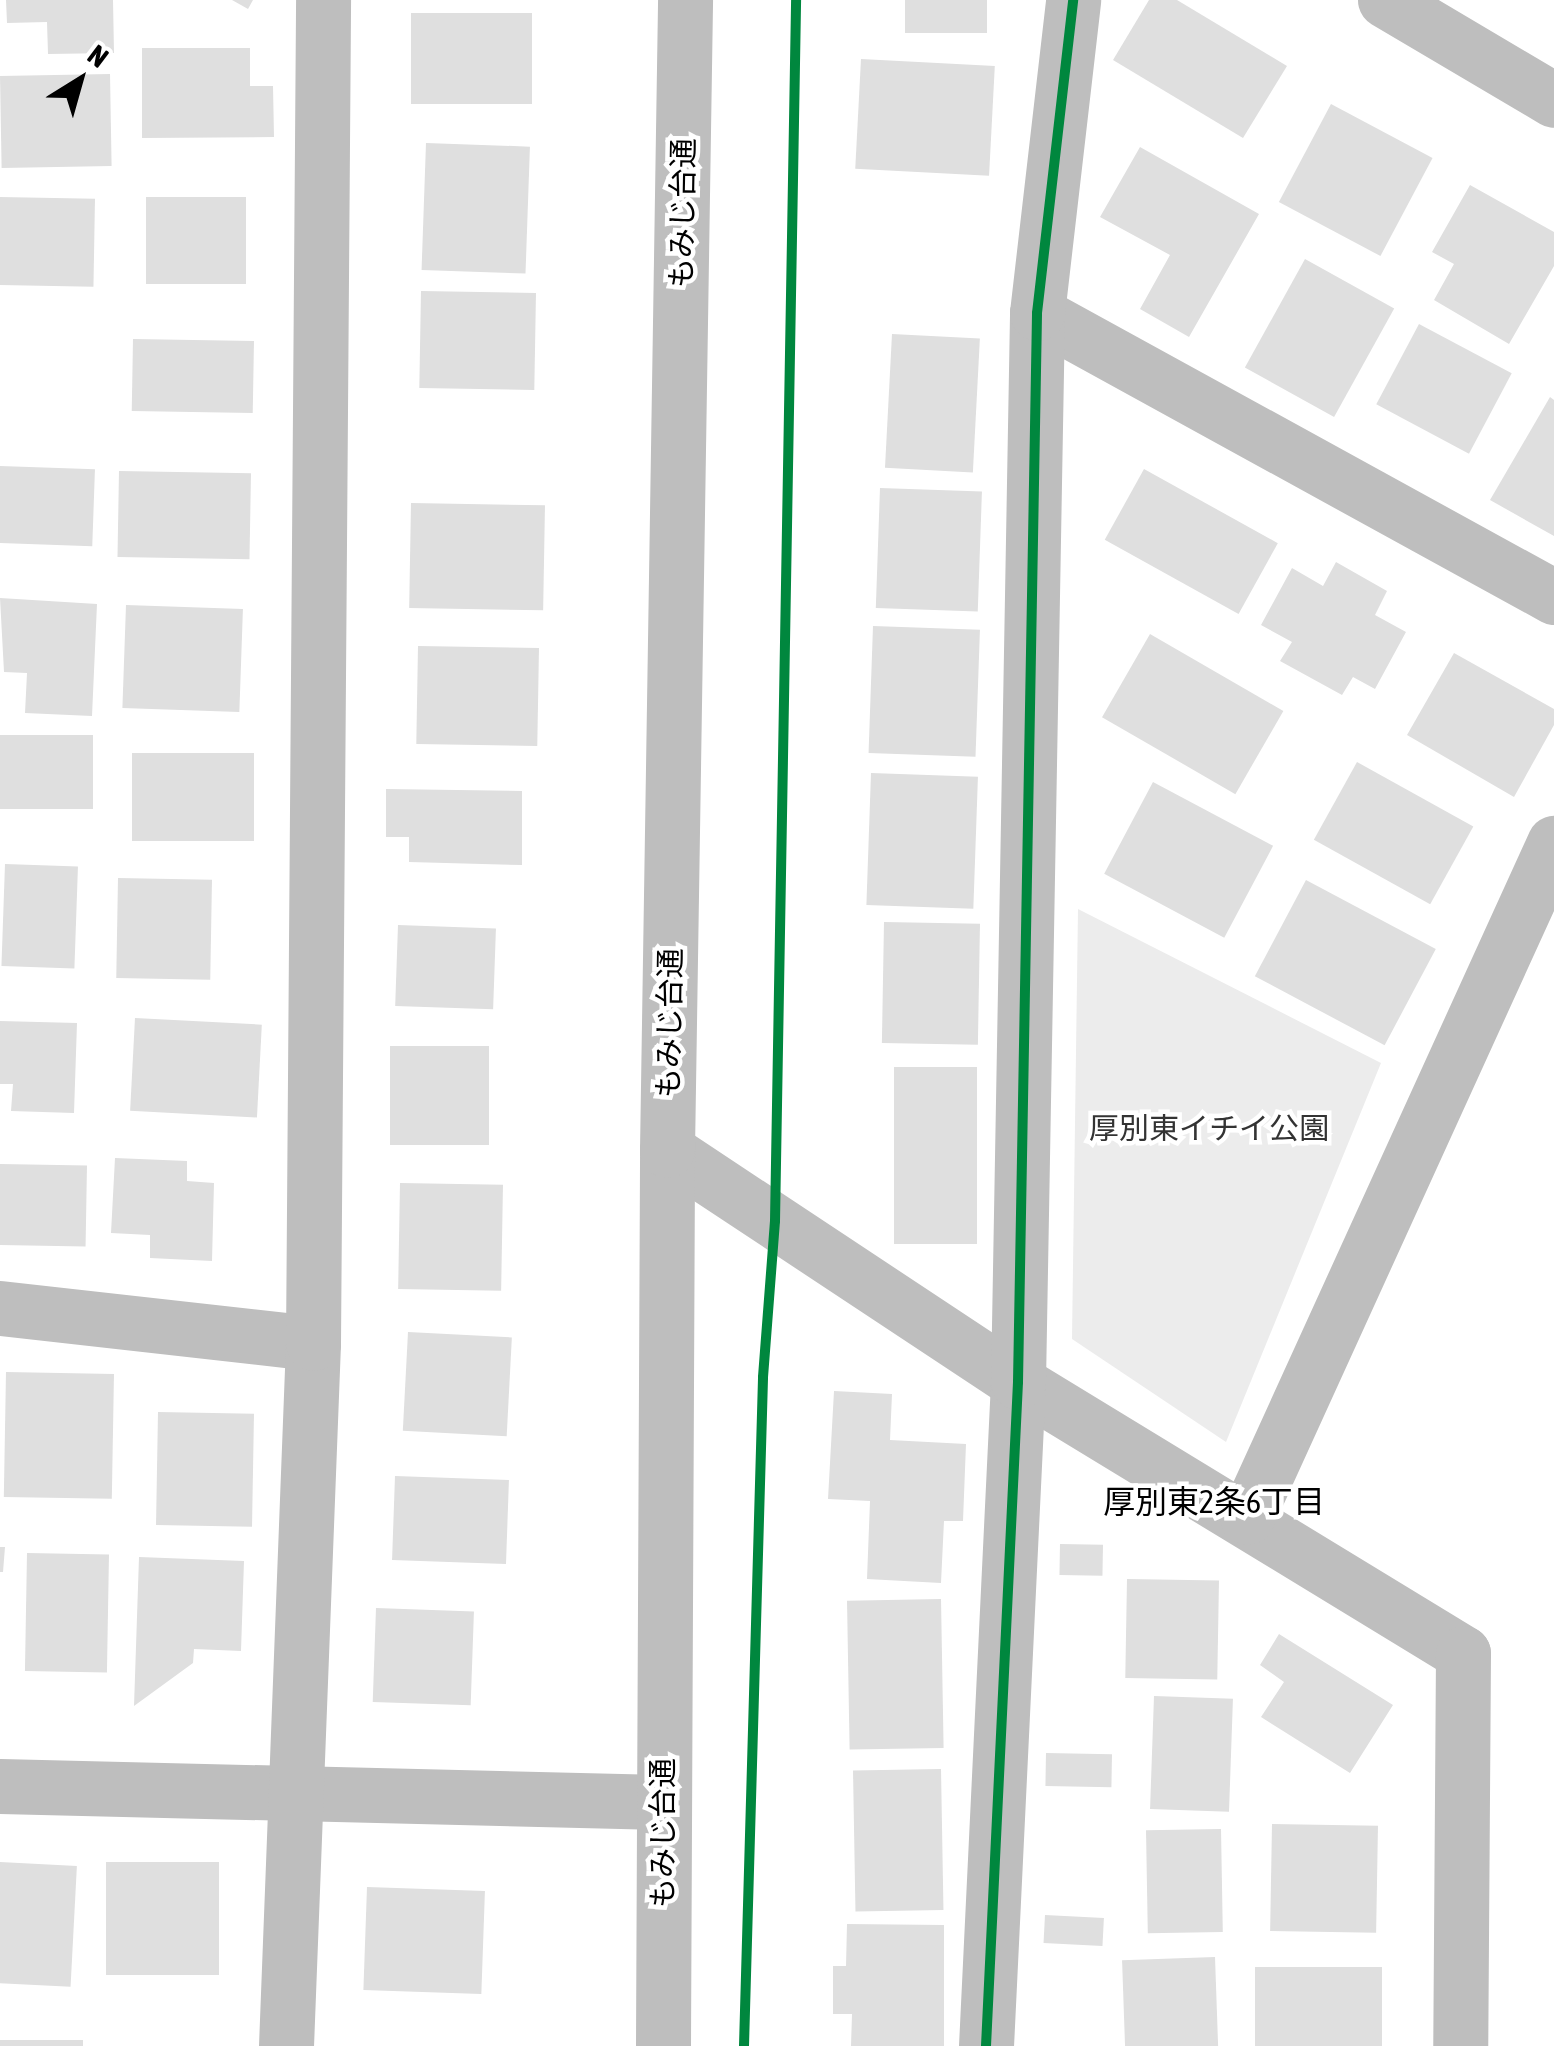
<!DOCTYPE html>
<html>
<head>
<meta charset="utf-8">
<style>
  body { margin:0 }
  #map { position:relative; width:1554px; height:2046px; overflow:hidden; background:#fff; font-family:"Asap Condensed","Noto Sans JP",sans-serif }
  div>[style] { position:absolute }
  .green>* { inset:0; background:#ececec }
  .building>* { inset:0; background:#dfdfdf; transform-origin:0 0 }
  .minor>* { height:55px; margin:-27.5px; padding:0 27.5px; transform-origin:27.5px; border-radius:27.5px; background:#bebebe }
  .tertiary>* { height:55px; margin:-27.5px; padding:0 27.5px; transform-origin:27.5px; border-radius:27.5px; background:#bebebe }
  .cycleway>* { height:10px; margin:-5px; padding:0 5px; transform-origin:5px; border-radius:5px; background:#00873e }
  span { translate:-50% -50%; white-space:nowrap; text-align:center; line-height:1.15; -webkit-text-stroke:9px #fff; paint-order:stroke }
  .street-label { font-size:30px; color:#000 }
  .park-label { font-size:30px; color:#333 }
  .neighbourhood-label { font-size:32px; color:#000 }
  .north { position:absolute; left:30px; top:30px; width:100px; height:100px; -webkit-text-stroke:8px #fff; paint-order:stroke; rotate:37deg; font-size:28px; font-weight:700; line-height:40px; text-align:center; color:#000 }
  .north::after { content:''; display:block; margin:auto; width:35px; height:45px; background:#000; clip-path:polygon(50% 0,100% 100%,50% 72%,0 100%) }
</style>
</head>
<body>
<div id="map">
  <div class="green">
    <i style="clip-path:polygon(1078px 909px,1381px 1063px,1226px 1442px,1072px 1339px)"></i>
  </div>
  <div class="building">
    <i style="clip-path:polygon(6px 0,113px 0,114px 53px,48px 54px,47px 22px,7px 23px)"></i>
    <i style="clip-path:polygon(232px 0,253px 0,248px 9px)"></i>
    <i style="left:905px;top:0;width:82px;height:33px"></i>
    <i style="clip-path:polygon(1149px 0,1177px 0,1287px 66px,1243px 138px,1113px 60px)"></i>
    <i style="left:411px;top:13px;width:121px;height:91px"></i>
    <i style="clip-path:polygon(142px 48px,250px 48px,250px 86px,273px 86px,274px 137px,142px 138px)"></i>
    <i style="left:861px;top:59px;width:134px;height:110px;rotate:3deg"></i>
    <i style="left:110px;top:74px;width:92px;height:110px;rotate:89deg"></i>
    <i style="left:1331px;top:104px;width:115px;height:111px;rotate:28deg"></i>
    <i style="left:426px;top:143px;width:104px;height:127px;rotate:2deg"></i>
    <i style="clip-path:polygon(1140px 147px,1259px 214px,1189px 337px,1140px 309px,1170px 255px,1100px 217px)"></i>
    <i style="clip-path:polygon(1470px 185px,1554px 232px,1554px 266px,1509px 344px,1434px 300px,1454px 264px,1432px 252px)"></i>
    <i style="left:0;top:197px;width:95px;height:88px;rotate:1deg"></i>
    <i style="left:146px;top:197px;width:100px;height:87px"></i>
    <i style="left:1305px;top:259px;width:102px;height:124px;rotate:29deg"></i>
    <i style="left:421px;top:291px;width:115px;height:97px;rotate:1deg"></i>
    <i style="left:1419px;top:324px;width:105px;height:91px;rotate:28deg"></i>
    <i style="left:892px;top:334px;width:88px;height:134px;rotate:3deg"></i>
    <i style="left:133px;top:339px;width:121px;height:72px;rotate:1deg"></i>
    <i style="clip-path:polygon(1550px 397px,1554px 400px,1554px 536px,1490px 500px)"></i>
    <i style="left:0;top:466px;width:95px;height:77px;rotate:2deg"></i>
    <i style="left:1144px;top:469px;width:153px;height:81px;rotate:29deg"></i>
    <i style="left:119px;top:471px;width:132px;height:86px;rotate:1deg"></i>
    <i style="left:880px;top:488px;width:102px;height:120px;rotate:2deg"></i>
    <i style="left:411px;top:503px;width:134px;height:105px;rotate:1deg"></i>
    <i style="clip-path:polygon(1336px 562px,1387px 591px,1375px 615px,1406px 632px,1375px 689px,1353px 677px,1342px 695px,1280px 661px,1292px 642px,1261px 625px,1292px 568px,1323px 586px)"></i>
    <i style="clip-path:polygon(0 598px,97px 604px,92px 716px,25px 713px,27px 673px,4px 672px)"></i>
    <i style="left:126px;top:605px;width:117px;height:103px;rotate:2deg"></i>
    <i style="left:873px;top:626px;width:107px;height:127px;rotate:2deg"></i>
    <i style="left:1150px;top:634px;width:154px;height:96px;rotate:30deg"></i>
    <i style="left:418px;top:646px;width:121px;height:98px;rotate:1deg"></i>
    <i style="clip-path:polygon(1454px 653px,1554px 709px,1554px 725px,1514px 797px,1407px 735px)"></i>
    <i style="left:93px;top:735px;width:74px;height:93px;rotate:90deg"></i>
    <i style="left:254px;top:753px;width:88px;height:122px;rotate:90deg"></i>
    <i style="left:1357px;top:762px;width:133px;height:89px;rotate:29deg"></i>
    <i style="left:871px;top:773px;width:107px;height:132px;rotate:2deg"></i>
    <i style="left:1153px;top:782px;width:136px;height:104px;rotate:28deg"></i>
    <i style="clip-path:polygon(386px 789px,522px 791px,522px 865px,409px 862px,409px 837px,386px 837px)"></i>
    <i style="left:5px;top:864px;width:73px;height:102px;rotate:2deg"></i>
    <i style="left:118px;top:878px;width:94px;height:100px;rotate:1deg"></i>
    <i style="left:1306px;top:880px;width:147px;height:109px;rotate:28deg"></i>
    <i style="left:884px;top:922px;width:96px;height:121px;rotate:1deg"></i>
    <i style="left:398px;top:925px;width:98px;height:81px;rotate:2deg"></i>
    <i style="left:135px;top:1018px;width:127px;height:93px;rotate:3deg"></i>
    <i style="clip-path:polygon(0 1021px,77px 1023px,74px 1113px,11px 1111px,13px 1084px,0 1084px)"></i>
    <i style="left:390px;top:1046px;width:99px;height:99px"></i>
    <i style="left:894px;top:1067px;width:83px;height:177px"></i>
    <i style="clip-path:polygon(115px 1158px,187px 1161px,187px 1181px,214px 1183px,212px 1261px,150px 1258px,150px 1235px,111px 1233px)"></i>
    <i style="left:0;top:1164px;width:87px;height:81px;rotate:1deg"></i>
    <i style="left:400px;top:1183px;width:103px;height:106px;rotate:1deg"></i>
    <i style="left:408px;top:1332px;width:104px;height:99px;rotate:3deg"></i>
    <i style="left:6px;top:1372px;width:108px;height:125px;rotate:1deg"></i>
    <i style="clip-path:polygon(834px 1391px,892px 1394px,890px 1440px,966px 1444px,963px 1521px,944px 1521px,941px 1583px,867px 1579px,870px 1501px,828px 1499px)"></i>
    <i style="left:158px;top:1412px;width:96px;height:113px;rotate:1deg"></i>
    <i style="left:395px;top:1476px;width:114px;height:84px;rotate:2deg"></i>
    <i style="left:1060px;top:1544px;width:43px;height:31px;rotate:1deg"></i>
    <i style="clip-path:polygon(0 1547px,5px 1547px,3px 1572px,0 1572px)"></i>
    <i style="left:27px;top:1553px;width:82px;height:118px;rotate:1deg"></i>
    <i style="clip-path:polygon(139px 1557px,244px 1561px,241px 1651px,194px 1649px,193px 1663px,134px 1706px)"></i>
    <i style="left:1127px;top:1579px;width:92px;height:99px;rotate:1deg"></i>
    <i style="left:941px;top:1599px;width:149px;height:94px;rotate:89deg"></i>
    <i style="left:376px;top:1608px;width:98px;height:94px;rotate:2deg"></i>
    <i style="clip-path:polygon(1279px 1634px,1393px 1705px,1350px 1773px,1261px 1717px,1284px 1682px,1260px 1665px)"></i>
    <i style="left:1154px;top:1696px;width:79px;height:113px;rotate:2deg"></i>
    <i style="left:1046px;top:1753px;width:66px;height:33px;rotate:1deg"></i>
    <i style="left:941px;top:1769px;width:141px;height:88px;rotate:89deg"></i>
    <i style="left:1272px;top:1824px;width:106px;height:107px;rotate:1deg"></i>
    <i style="left:1221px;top:1829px;width:103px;height:75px;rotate:89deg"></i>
    <i style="left:0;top:1862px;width:77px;height:121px;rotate:3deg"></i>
    <i style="left:106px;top:1862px;width:113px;height:113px"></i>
    <i style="left:367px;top:1887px;width:118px;height:103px;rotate:2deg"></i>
    <i style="left:1045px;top:1915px;width:59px;height:28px;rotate:3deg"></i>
    <i style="clip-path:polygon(847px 1924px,944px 1925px,944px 2046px,851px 2046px,852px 2014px,833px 2014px,833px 1966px,846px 1966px)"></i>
    <i style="left:1215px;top:1957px;width:89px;height:93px;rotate:88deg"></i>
    <i style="left:1255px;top:1967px;width:127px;height:79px"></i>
    <i style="left:0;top:2040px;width:83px;height:6px"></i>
  </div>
  <div class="minor">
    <i style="left:1385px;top:0;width:196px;rotate:30.6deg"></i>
    <i style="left:1037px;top:313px;width:590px;rotate:28.78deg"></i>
    <i style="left:667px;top:1150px;width:421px;rotate:33.5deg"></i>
    <i style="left:1018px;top:1382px;width:521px;rotate:31.34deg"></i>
    <i style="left:1463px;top:1653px;width:393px;rotate:90.4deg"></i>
    <i style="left:0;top:1308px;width:315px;rotate:6.4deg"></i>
    <i style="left:1247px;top:1517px;width:741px;rotate:-65.51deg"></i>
    <i style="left:0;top:1786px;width:662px;rotate:1.38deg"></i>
    <i style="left:286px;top:2046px;width:704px;rotate:-87.8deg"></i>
    <i style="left:313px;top:1343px;width:1343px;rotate:-89.57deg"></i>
    <i style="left:986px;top:2046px;width:665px;rotate:-87.24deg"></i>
    <i style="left:1018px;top:1382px;width:1069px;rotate:-88.98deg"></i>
    <i style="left:1037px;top:313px;width:315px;rotate:-83.4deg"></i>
  </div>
  <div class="tertiary">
    <i style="left:663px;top:2046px;width:896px;rotate:-89.74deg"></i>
    <i style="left:667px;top:1150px;width:1150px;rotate:-89.1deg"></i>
  </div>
  <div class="cycleway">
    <i style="left:744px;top:2046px;width:669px;rotate:-88.37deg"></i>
    <i style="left:763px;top:1377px;width:156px;rotate:-85.6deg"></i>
    <i style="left:775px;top:1221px;width:1221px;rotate:-89.01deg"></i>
    <i style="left:986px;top:2046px;width:665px;rotate:-87.24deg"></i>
    <i style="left:1018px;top:1382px;width:1069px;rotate:-88.98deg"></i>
    <i style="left:1037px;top:313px;width:315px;rotate:-83.4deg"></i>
  </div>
  <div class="street-label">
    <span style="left:682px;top:213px;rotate:-89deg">もみじ台通</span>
    <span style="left:669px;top:1023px;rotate:-89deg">もみじ台通</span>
    <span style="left:662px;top:1833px;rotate:-90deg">もみじ台通</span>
  </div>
  <div class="park-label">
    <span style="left:1209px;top:1128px">厚別東イチイ公園</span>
  </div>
  <div class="neighbourhood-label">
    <span style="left:1214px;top:1502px">厚別東2条6丁目</span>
  </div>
  <div class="north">N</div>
</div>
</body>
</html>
